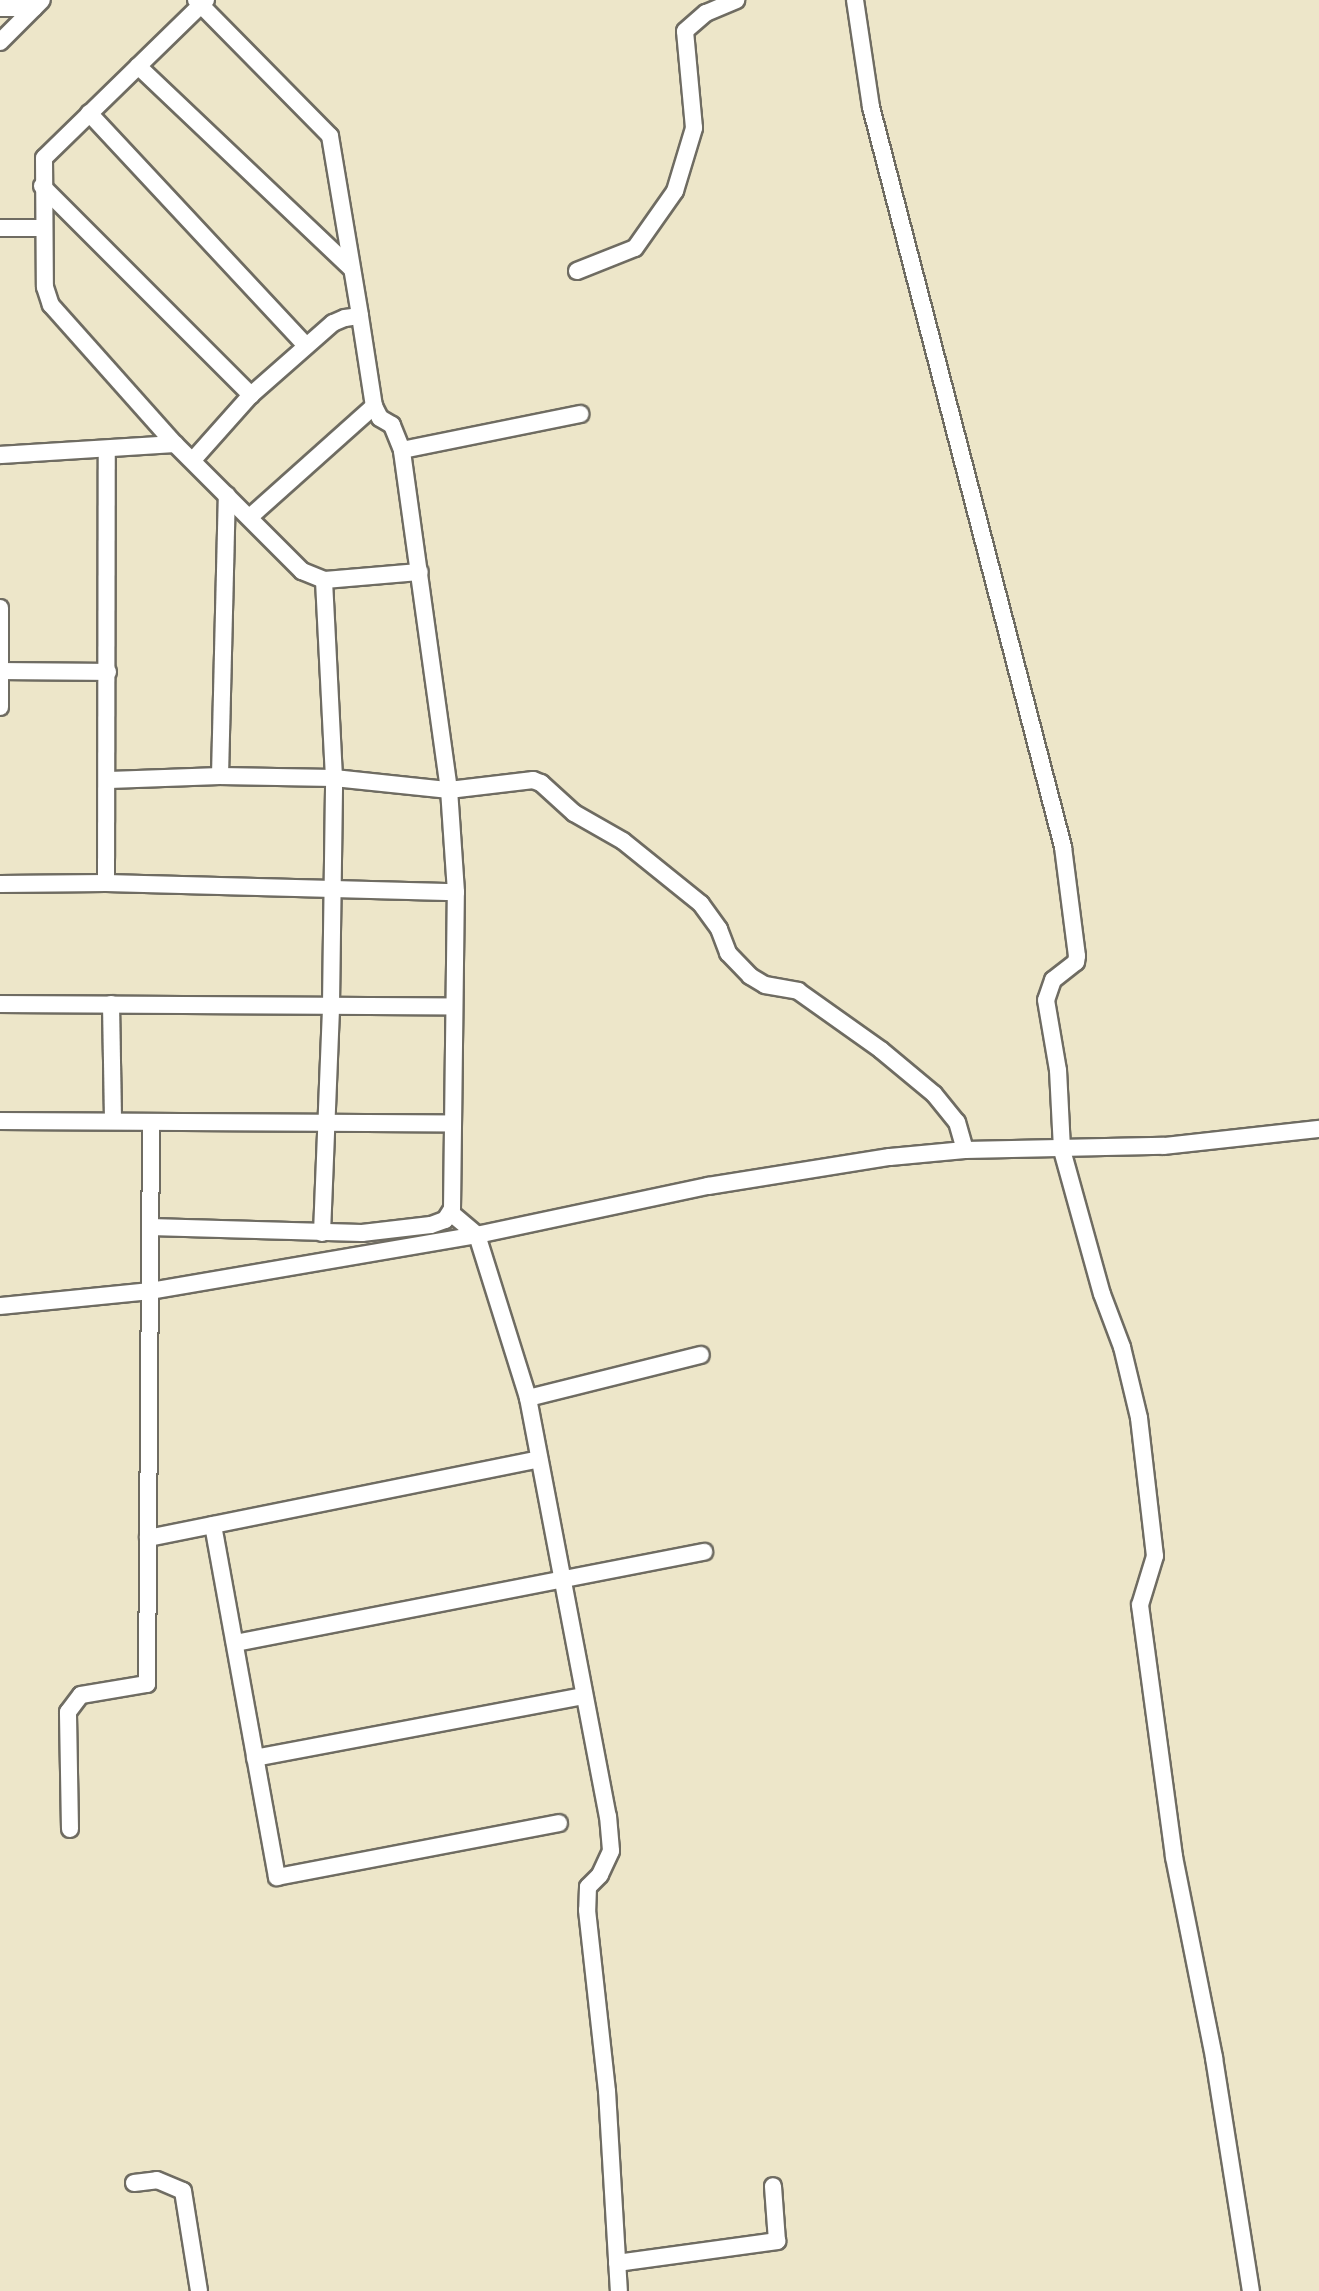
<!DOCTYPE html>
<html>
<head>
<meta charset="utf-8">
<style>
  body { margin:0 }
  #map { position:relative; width:1319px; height:2291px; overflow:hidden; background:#ede6c9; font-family:"IM FELL Double Pica",serif }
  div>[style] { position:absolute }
  .roads { filter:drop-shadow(2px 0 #6f6c62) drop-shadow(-2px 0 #6f6c62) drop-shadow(0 2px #6f6c62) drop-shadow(0 -2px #6f6c62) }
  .minor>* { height:16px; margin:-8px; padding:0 8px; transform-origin:8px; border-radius:8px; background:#fff }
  span { translate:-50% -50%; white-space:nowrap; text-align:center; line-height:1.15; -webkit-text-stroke:6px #f7f3e8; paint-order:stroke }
</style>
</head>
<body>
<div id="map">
  <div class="roads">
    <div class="minor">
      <i style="left:196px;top:0;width:191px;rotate:45.4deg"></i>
      <i style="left:330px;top:136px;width:182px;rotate:80.5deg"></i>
      <i style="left:206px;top:0;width:226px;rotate:135.7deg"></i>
      <i style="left:44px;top:158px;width:129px;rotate:89.6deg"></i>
      <i style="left:45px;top:287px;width:19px;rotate:72deg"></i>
      <i style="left:51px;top:305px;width:186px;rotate:48.3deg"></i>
      <i style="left:175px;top:444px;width:180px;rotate:45deg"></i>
      <i style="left:302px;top:571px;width:24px;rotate:22deg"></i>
      <i style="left:324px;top:580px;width:96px;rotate:-4.8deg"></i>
      <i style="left:855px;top:0;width:108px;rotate:81.5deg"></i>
      <i style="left:871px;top:107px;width:765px;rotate:75.45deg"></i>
      <i style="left:1063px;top:847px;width:110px;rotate:82.7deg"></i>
      <i style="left:1077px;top:956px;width:6px;rotate:99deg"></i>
      <i style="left:1076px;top:962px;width:29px;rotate:142deg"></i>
      <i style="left:1053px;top:980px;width:21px;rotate:109deg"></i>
      <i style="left:1046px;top:1000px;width:71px;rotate:80.3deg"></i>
      <i style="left:1058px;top:1070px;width:80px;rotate:87.1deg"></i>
      <i style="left:1062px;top:1150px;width:149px;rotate:74.5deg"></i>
      <i style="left:1102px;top:1294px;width:57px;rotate:69.3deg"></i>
      <i style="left:1122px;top:1347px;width:73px;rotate:76.5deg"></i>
      <i style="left:1139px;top:1418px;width:139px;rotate:83.4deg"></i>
      <i style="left:1155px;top:1556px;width:51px;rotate:107deg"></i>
      <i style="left:1140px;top:1605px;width:254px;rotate:82.3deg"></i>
      <i style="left:1174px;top:1857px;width:205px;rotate:78.7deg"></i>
      <i style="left:1214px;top:2058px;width:236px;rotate:81deg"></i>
      <i style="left:0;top:8px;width:34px"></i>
      <i style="left:0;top:42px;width:59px;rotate:-45deg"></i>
      <i style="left:138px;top:66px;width:294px;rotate:43.5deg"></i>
      <i style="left:89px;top:113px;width:318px;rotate:47deg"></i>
      <i style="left:42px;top:186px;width:296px;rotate:45deg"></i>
      <i style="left:0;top:228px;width:42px"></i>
      <i style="left:577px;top:271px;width:62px;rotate:-21.6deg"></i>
      <i style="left:635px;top:248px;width:70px;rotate:-54.9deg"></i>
      <i style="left:675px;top:191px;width:66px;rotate:-73.2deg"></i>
      <i style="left:694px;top:128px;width:97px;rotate:-95.3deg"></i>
      <i style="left:685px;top:31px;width:28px;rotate:-41deg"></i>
      <i style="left:706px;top:13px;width:33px;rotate:-23deg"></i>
      <i style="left:402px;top:450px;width:182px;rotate:-11.4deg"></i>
      <i style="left:0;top:455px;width:175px;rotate:-3.6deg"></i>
      <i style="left:193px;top:460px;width:87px;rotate:-48.3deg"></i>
      <i style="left:251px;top:395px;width:109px;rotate:-41.3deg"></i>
      <i style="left:333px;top:323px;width:13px;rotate:-23deg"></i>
      <i style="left:345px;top:318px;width:15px;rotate:-8deg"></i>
      <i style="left:360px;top:316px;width:91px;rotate:81.2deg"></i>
      <i style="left:0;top:608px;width:99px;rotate:90deg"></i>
      <i style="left:0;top:671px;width:108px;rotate:0.5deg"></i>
      <i style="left:220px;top:776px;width:281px;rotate:-88.6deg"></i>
      <i style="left:109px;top:780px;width:111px;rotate:-2.1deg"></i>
      <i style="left:220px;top:776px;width:114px;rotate:1deg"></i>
      <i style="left:334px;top:778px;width:116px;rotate:6deg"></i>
      <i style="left:449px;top:790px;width:85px;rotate:-6.8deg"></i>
      <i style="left:533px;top:780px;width:9px;rotate:21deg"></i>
      <i style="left:541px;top:783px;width:45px;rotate:42.3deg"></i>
      <i style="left:574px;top:813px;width:56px;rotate:29.7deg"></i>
      <i style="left:623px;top:841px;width:100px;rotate:38.9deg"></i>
      <i style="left:701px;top:904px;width:31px;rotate:54deg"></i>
      <i style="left:719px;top:929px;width:26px;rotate:69deg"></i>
      <i style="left:728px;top:953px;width:32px;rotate:46deg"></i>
      <i style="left:750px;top:976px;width:17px;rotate:31deg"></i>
      <i style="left:765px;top:985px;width:34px;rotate:10deg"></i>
      <i style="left:798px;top:991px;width:102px;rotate:35.4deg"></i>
      <i style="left:881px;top:1050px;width:69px;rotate:39.7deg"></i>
      <i style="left:934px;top:1094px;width:36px;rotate:51deg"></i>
      <i style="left:957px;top:1122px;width:29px;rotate:74deg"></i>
      <i style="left:106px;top:883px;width:434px;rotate:-89.9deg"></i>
      <i style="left:0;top:884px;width:106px;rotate:-0.5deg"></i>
      <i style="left:106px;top:883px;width:350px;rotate:1.5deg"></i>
      <i style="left:0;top:1004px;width:453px;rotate:0.3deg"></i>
      <i style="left:111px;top:1004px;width:117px;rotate:89deg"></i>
      <i style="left:0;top:1121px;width:450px;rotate:0.3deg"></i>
      <i style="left:451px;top:1213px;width:34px;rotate:40deg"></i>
      <i style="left:477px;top:1235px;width:171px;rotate:72.6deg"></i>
      <i style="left:528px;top:1398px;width:426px;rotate:79.2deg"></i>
      <i style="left:608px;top:1816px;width:35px;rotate:85deg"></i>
      <i style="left:611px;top:1851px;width:26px;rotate:115deg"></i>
      <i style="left:600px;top:1875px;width:17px;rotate:135deg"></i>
      <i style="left:588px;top:1887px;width:23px;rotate:92deg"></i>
      <i style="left:587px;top:1910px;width:182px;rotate:83.7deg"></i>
      <i style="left:607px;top:2091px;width:200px;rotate:86.6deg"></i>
      <i style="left:150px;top:1227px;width:212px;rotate:1.6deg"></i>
      <i style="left:362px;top:1233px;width:69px;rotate:-6.6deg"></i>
      <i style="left:431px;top:1225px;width:15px;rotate:-20deg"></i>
      <i style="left:445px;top:1220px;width:13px;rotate:-58deg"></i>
      <i style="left:452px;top:1209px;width:317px;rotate:-89.3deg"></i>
      <i style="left:456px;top:892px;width:102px;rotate:-93.9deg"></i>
      <i style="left:449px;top:790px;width:343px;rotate:-97.9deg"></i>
      <i style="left:402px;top:450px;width:27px;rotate:-112deg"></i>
      <i style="left:392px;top:425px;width:14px;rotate:-150deg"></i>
      <i style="left:380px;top:418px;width:13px;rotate:-117deg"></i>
      <i style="left:374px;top:406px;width:166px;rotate:138.2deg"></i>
      <i style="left:322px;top:1233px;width:229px;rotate:-87.7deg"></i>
      <i style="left:331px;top:1004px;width:226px;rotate:-89.2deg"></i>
      <i style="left:334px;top:778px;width:198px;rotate:-92.9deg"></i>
      <i style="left:0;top:1306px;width:151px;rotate:-5.7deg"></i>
      <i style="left:150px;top:1291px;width:332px;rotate:-9.7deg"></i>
      <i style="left:477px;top:1235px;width:236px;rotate:-12deg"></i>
      <i style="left:708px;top:1186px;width:184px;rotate:-9.1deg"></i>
      <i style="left:890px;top:1157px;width:75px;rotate:-5.3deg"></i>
      <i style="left:965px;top:1150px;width:199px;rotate:-1.2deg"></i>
      <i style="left:1164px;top:1146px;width:156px;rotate:-6.3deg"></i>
      <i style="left:528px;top:1398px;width:178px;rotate:-14deg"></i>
      <i style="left:213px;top:1525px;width:358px;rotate:79.7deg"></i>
      <i style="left:277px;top:1877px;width:287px;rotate:-10.8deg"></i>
      <i style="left:148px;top:1538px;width:399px;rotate:-11.4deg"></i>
      <i style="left:235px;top:1643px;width:478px;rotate:-11deg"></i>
      <i style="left:255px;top:1758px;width:335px;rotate:-10.7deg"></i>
      <i style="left:70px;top:1829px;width:117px;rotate:-91deg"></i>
      <i style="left:68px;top:1712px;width:21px;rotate:-53deg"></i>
      <i style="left:81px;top:1695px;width:67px;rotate:-9.5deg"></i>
      <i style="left:147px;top:1684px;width:560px;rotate:-89.59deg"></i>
      <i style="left:134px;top:2183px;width:23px;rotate:-7deg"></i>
      <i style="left:157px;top:2180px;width:28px;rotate:23deg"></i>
      <i style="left:183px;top:2191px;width:101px;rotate:80.9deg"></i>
      <i style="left:617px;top:2263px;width:162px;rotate:-7.8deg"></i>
      <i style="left:777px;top:2241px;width:55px;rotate:-94.2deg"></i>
    </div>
  </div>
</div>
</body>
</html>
